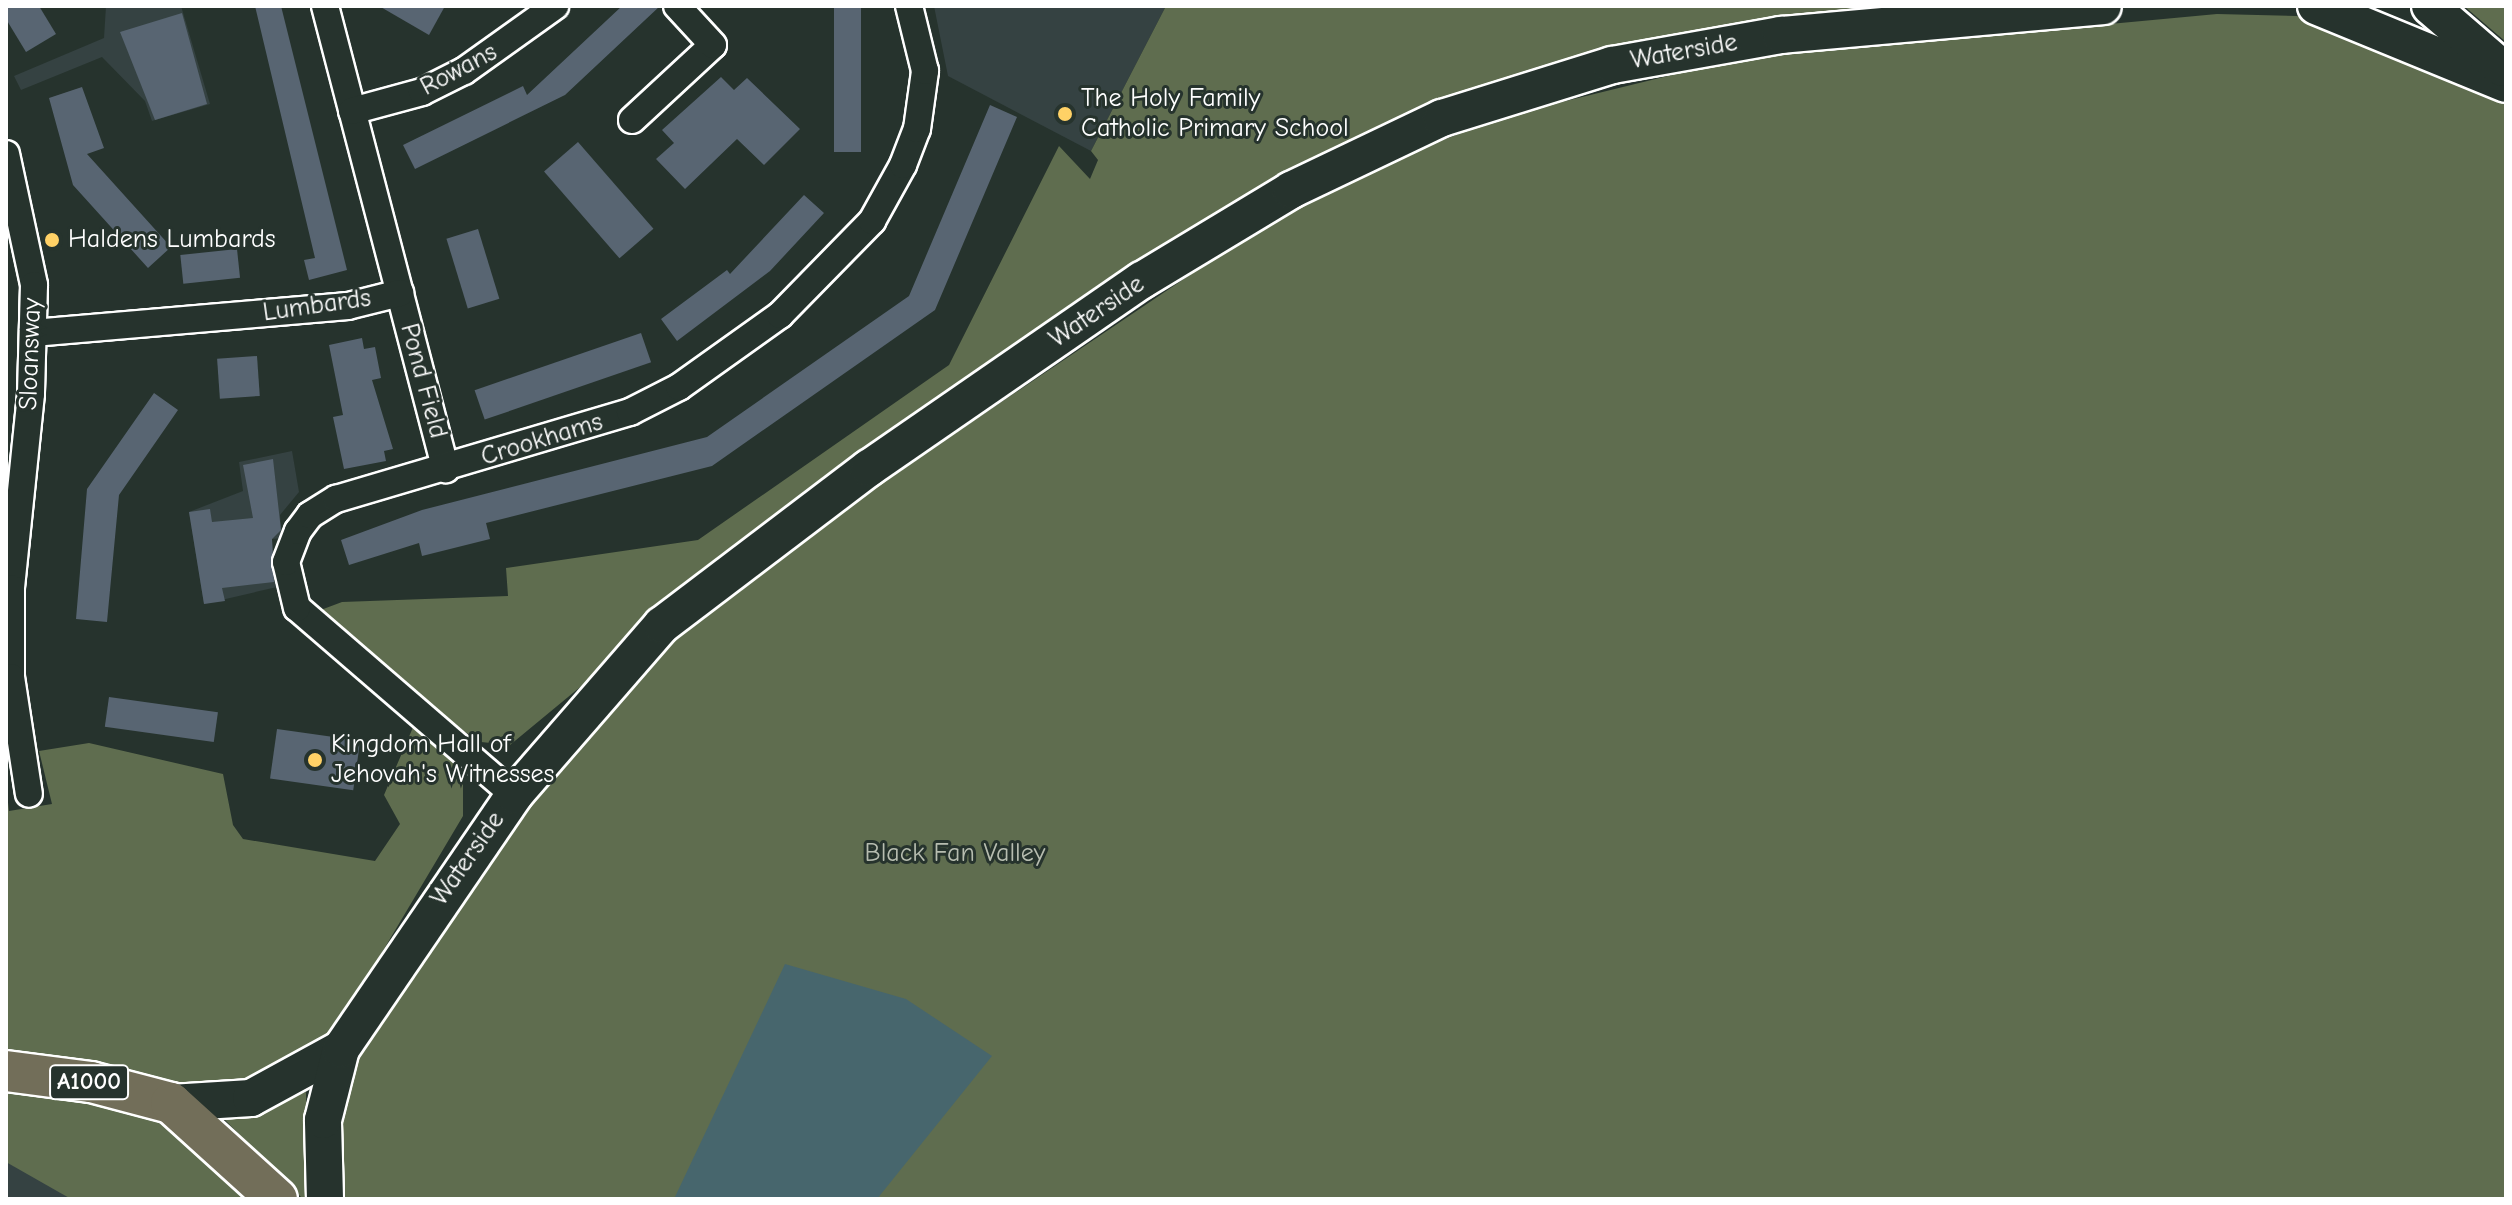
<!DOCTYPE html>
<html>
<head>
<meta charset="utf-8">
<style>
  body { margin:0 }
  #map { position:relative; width:2512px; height:1205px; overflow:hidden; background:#26332d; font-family:"Comic Neue",sans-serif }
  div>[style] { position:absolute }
  .built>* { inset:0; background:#354242 }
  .green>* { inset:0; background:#5f6d4f }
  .water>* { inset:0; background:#47666d }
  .building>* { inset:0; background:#586572; transform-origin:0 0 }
  .roads { filter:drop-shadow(2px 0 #fff) drop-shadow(-2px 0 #fff) drop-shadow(0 2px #fff) drop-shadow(0 -2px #fff) }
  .street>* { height:26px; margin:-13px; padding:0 13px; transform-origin:13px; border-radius:13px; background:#26332d }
  .secondary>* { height:36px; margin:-18px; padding:0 18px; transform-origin:18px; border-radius:18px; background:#26332d }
  .primary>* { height:40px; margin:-20px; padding:0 20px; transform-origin:20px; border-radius:20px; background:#726e59 }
  .dots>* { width:22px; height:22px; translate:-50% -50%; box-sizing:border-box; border:4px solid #26332d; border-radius:50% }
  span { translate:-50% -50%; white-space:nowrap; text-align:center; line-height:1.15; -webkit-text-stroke:6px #26332d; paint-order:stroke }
  .shield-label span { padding:2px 6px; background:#26332d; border:2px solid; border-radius:6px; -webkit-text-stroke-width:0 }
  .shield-label { font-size:24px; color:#fff; font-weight:700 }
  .street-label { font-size:26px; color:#fff }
  .poi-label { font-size:26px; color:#fff }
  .left { translate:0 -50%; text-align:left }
  .park-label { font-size:26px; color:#b7bdb0 }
  .frame { position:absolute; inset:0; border:8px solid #fff; pointer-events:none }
</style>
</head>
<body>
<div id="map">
  <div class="built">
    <i style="clip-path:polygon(106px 6px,181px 6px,210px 104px,152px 121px,145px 101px,102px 57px,21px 90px,14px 76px,104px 38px)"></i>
    <i style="clip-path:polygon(934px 6px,1166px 6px,1091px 151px,948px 76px)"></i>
    <i style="clip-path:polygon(292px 451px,299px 492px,280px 515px,282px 538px,272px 539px,277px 587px,204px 604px,189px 512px,243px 491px,239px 462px)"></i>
    <i style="clip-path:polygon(6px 1162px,13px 1162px,71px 1199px,6px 1199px)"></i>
  </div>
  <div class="green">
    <i style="clip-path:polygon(1166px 6px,1975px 6px,1774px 26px,1380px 135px,635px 631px,585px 683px,510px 745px,481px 742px,462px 730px,318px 611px,342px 602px,508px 596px,506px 568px,698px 540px,949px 365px,1059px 146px,1090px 179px,1098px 160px,1091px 151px)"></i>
    <i style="clip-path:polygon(2464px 6px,2506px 6px,2506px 42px)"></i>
    <i style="clip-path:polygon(2217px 14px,2297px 16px,2385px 40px,2506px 104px,2506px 1199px,335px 1199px,329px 1152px,354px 1056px,492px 847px,619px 695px,698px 616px,807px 533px,1264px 225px,1388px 160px,1513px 114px,1737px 59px)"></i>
    <i style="clip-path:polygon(414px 725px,451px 759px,463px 779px,463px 816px,337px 1028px,310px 1058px,251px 1088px,191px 1087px,67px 1060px,6px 1057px,6px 785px,9px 811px,52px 804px,39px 751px,89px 743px,223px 774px,233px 825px,243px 839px,375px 861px,400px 824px,384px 795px)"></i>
    <i style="clip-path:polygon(6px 1088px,134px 1109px,196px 1144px,258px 1199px,71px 1199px,6px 1162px)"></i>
    <i style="clip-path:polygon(306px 1092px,308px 1197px,302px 1198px,224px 1119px)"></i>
  </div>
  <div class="water">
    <i style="clip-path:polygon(785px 964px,906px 999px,992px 1056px,877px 1199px,674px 1199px)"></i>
  </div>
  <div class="building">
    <i style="clip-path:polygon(6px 6px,39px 6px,56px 34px,26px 52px,6px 19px)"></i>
    <i style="clip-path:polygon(255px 6px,281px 6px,347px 270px,309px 280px,304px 260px,315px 258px)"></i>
    <i style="clip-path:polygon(379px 6px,445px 6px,429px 35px)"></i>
    <i style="clip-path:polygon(622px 6px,660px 6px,565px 95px,415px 169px,403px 145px,523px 86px,527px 95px)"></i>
    <i style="left:834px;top:6px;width:27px;height:146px"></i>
    <i style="clip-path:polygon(182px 13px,207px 104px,155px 120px,120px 32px)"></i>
    <i style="clip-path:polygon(721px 77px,734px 90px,747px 78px,800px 129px,764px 165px,737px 139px,685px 189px,656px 159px,674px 143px,662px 130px)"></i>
    <i style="clip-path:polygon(82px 87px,104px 148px,87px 154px,171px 247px,148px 268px,73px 185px,49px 98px)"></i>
    <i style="clip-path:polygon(990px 105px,1017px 117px,935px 310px,712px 466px,486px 523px,490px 539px,422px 556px,419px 543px,349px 565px,341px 540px,422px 510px,707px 437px,909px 296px)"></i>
    <i style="left:578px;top:142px;width:115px;height:45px;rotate:49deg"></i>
    <i style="clip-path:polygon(804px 195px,824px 213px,770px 271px,677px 341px,661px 319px,727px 270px,730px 274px)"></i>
    <i style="left:478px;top:229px;width:73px;height:33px;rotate:73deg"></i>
    <i style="left:237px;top:249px;width:29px;height:57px;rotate:84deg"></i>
    <i style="left:641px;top:333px;width:31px;height:176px;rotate:71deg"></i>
    <i style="clip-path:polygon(362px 338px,364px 349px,375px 347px,381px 378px,372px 380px,393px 449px,384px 451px,386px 461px,344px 469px,333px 417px,343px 415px,329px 345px)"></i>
    <i style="left:257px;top:356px;width:40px;height:40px;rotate:86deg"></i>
    <i style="clip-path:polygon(154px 393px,178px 410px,119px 495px,107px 622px,76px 619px,87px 489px)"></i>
    <i style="clip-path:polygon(273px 459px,281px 530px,272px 539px,274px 582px,222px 588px,225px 601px,204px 604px,189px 512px,210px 509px,212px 522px,253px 518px,243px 465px)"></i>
    <i style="left:109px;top:697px;width:110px;height:30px;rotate:8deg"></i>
    <i style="left:277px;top:729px;width:84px;height:50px;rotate:8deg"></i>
  </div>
  <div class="roads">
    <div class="street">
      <i style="left:325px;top:6px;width:479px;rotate:75.4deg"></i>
      <i style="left:352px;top:111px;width:73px;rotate:-15.2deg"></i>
      <i style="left:422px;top:92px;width:47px;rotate:-26.6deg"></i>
      <i style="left:464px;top:71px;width:112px;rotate:-35.5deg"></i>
      <i style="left:632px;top:120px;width:110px;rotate:-42.8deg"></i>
      <i style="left:713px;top:45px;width:53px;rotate:-132.7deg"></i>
      <i style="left:6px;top:154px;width:134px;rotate:77.9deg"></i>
      <i style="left:34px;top:285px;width:109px;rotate:91.6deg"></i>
      <i style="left:31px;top:394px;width:195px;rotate:95.9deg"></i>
      <i style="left:11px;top:588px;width:89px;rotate:90deg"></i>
      <i style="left:11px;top:677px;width:118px;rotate:81.3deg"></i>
      <i style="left:33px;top:333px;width:316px;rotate:-4.9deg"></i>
      <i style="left:348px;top:306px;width:54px;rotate:-14deg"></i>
      <i style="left:514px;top:795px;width:286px;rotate:-139.2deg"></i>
      <i style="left:297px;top:608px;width:47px;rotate:-103.4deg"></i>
      <i style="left:286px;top:562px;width:33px;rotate:-69deg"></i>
      <i style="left:298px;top:531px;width:20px;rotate:-53deg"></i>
      <i style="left:310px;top:515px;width:31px;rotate:-32deg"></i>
      <i style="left:336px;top:499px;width:307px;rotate:-16.5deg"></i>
      <i style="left:630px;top:412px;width:55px;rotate:-27deg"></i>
      <i style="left:679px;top:387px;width:124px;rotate:-35.5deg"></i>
      <i style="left:780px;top:315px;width:132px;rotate:-45.6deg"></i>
      <i style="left:872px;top:221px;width:64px;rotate:-61deg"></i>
      <i style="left:903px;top:165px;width:39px;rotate:-69deg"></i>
      <i style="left:917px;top:129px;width:59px;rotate:-82.1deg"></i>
      <i style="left:925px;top:71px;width:67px;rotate:-103.8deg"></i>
    </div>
    <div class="secondary">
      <i style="left:2316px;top:6px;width:205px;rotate:22.3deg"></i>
      <i style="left:2430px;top:6px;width:94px;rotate:40.7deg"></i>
      <i style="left:171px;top:1103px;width:80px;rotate:-3.6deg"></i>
      <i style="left:251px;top:1098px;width:102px;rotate:-28.6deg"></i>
      <i style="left:325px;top:1199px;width:79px;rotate:-91.5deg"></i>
      <i style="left:323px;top:1120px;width:73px;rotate:-75.8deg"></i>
      <i style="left:341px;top:1049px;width:307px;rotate:-55.7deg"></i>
      <i style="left:514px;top:795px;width:225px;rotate:-49deg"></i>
      <i style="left:662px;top:625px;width:260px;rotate:-37.2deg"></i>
      <i style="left:869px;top:468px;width:331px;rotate:-34.6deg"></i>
      <i style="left:1142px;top:280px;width:174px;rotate:-31.1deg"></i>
      <i style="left:1291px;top:190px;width:167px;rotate:-25.5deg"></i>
      <i style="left:1442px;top:118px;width:178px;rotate:-17.3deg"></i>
      <i style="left:1612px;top:65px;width:172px;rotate:-10.1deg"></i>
      <i style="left:1781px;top:35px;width:323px;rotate:-5.1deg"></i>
    </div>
    <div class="primary">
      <i style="left:6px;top:1071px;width:86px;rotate:7.4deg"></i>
      <i style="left:91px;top:1082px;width:83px;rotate:14.7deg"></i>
      <i style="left:171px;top:1103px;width:143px;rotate:42.2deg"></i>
    </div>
  </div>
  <div class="dots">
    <i style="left:1065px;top:114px;background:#ffd166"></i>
    <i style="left:52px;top:240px;background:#ffd166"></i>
    <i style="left:315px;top:760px;background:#ffd166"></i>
  </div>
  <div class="shield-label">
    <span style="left:89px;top:1082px">A1000</span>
  </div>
  <div class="street-label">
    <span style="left:1684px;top:52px;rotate:-10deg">Waterside</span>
    <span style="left:459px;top:70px;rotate:-28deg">Rowans</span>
    <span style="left:317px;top:306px;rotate:-8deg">Lumbards</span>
    <span style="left:1097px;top:312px;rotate:-34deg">Waterside</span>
    <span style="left:31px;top:354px;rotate:-88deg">Sloansway</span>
    <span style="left:423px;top:381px;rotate:75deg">Pond Field</span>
    <span style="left:542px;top:440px;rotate:-17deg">Crookhams</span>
    <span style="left:468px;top:859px;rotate:-55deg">Waterside</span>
  </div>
  <div class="poi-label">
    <span class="left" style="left:1081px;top:114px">The Holy Family<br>Catholic Primary School</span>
    <span class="left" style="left:68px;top:240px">Haldens Lumbards</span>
    <span class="left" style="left:331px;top:760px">Kingdom Hall of<br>Jehovah's Witnesses</span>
  </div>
  <div class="park-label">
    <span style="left:955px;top:854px">Black Fan Valley</span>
  </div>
  <div class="frame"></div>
</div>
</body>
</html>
